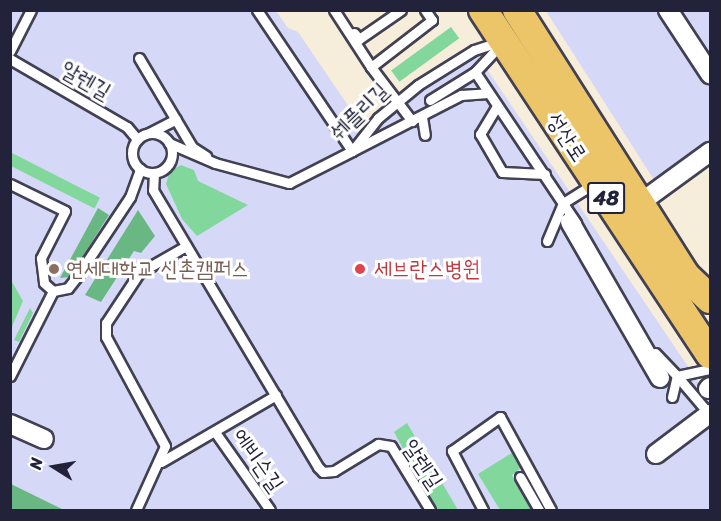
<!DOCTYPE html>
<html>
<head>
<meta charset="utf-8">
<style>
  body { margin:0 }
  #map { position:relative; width:721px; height:521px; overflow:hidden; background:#f6edda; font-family:Sriracha,"Poor Story",sans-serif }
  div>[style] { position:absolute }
  .built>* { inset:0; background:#d6d8f8 }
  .green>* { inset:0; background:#82d89c; transform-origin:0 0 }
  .forest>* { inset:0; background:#69b884 }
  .roads { filter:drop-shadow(2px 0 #424053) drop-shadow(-2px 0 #424053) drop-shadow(0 2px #424053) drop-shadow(0 -2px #424053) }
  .lane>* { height:9px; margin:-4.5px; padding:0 4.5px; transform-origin:4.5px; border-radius:4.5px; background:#fff }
  .lane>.ring { margin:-4.5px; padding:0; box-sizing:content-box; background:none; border:9px solid #fff; border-radius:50% }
  .street>* { height:18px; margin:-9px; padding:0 9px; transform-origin:9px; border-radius:9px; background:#fff }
  .primary>* { height:28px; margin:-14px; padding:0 14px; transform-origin:14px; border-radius:14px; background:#edc569 }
  .dots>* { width:16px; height:16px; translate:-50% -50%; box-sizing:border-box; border:3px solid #fff; border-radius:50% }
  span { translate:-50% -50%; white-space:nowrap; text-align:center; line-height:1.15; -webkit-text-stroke:6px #fff; paint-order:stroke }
  .shield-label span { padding:2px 4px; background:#fff; border:2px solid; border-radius:4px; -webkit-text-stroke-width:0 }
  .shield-label { font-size:21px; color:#22223b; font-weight:700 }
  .street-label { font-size:22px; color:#22223b }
  .education-label { font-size:22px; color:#785e54 }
  .left { translate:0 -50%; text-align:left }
  .health-label { font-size:22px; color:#be3a42 }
  .frame { position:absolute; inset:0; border:12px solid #22223b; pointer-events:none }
  .north { position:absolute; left:24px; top:437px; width:60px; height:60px; -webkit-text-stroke:4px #fff; paint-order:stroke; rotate:281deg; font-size:16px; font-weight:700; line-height:24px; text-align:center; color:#22223b }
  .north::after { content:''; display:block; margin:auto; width:21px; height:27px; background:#22223b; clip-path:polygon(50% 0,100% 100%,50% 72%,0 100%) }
</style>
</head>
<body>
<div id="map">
  <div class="built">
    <i style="clip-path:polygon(10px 11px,276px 11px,288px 28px,298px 32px,362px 126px,474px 50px,710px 399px,710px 510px,11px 510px)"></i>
    <i style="clip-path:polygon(546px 11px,664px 11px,710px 81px,710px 143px,656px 183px)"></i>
    <i style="clip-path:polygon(673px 11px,710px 11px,710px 66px)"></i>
  </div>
  <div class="green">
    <i style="left:451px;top:27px;width:14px;height:74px;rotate:54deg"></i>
    <i style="left:10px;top:152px;width:101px;height:12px;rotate:27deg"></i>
    <i style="clip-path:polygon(181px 165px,194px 170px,198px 181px,248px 205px,197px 236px,182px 219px,166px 184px,170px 171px)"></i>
    <i style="clip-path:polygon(11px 280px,23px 301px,11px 329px)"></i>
    <i style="clip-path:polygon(30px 308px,33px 313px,19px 342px,14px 340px)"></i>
    <i style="clip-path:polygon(407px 423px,458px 510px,437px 510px,394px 432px)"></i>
    <i style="clip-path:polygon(515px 451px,522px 467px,512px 475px,533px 510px,500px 510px,478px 474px)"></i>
  </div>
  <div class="forest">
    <i style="clip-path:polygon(98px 208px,109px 215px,70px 277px,60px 278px)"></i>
    <i style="clip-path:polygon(138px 210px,155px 236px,141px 253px,134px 251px,101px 302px,85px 295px)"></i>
    <i style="clip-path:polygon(11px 484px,64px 510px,11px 510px)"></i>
  </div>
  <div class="roads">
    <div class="lane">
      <i style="left:257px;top:10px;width:170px;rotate:56deg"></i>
      <i style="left:352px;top:151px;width:123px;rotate:-27.2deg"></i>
      <i style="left:461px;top:95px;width:27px;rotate:-4deg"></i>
      <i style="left:334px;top:10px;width:68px;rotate:57deg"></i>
      <i style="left:371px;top:67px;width:77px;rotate:-37.6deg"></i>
      <i style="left:432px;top:20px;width:12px;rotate:-125deg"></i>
      <i style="left:354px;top:33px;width:8px;rotate:50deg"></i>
      <i style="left:359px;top:39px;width:51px;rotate:-34.6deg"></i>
      <i style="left:10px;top:51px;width:46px;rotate:-62.9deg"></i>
      <i style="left:139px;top:58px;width:104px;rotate:59.2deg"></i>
      <i style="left:192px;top:147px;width:17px;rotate:33deg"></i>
      <i style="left:10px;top:59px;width:135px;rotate:30.2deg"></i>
      <i style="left:127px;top:127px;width:16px;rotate:50deg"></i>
      <i style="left:371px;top:67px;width:68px;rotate:52.8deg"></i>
      <i style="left:475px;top:72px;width:182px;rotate:56.2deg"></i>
      <i style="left:430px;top:100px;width:53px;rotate:-31.9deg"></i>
      <i style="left:475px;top:72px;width:40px;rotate:-47deg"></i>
      <i style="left:497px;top:106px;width:33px;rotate:121deg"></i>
      <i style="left:480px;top:134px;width:44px;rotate:59.9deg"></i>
      <i style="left:502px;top:172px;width:43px;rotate:2.7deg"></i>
      <i style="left:422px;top:117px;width:18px;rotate:81deg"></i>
      <i style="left:149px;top:133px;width:30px;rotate:-27deg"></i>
      <i class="ring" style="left:132px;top:133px;width:31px;height:31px"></i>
      <i style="left:169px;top:143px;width:50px;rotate:23.5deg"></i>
      <i style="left:215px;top:163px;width:77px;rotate:15.1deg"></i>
      <i style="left:289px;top:183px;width:71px;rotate:-26.9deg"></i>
      <i style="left:352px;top:151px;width:42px;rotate:-51.8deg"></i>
      <i style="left:378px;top:118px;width:52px;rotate:-39.5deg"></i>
      <i style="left:418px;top:85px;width:66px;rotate:-32deg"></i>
      <i style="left:474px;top:50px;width:26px;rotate:-18deg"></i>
      <i style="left:154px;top:173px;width:17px;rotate:93deg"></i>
      <i style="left:153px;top:190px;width:322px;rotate:59.2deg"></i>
      <i style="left:318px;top:467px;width:7px;rotate:45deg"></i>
      <i style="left:323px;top:472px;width:11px;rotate:-5deg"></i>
      <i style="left:334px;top:471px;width:52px;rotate:-31.5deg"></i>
      <i style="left:378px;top:444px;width:13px;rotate:9deg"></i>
      <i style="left:391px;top:446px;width:75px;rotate:58.6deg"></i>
      <i style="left:10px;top:184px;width:61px;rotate:26.1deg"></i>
      <i style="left:65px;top:211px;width:53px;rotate:117.1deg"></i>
      <i style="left:41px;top:258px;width:25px;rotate:83deg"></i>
      <i style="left:44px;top:283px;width:12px;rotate:42deg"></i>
      <i style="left:547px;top:241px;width:41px;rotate:-67.2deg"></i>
      <i style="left:563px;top:203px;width:36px;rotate:-32deg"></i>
      <i style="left:53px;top:291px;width:15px;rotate:-11deg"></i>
      <i style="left:68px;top:288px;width:16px;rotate:-52deg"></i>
      <i style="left:78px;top:275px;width:94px;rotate:-56.3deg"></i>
      <i style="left:130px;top:197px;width:30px;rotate:-70deg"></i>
      <i style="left:655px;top:353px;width:32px;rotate:46deg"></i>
      <i style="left:677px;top:376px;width:34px;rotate:-12deg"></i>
      <i style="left:10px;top:376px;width:95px;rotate:-63.2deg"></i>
      <i style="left:677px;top:376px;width:51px;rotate:49.8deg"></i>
      <i style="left:672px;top:397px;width:22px;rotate:-77deg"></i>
      <i style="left:215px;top:432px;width:95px;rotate:54.8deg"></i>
      <i style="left:161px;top:462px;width:133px;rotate:-30.2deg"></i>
      <i style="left:520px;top:477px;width:38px;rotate:60deg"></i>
      <i style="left:136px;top:510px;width:70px;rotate:-65.6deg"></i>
      <i style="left:165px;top:446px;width:124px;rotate:-118.4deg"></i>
      <i style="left:106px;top:337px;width:14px;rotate:-90deg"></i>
      <i style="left:106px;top:323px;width:60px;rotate:-56.6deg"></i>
      <i style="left:139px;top:273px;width:54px;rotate:-29.9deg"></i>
      <i style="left:483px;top:510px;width:67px;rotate:-117.7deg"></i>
      <i style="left:452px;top:451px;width:59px;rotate:-35.3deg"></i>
      <i style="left:500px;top:417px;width:106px;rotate:61.3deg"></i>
    </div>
    <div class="street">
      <i style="left:668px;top:10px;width:77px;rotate:56.7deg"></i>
      <i style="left:640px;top:203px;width:87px;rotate:-36.1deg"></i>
      <i style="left:570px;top:222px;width:180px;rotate:60deg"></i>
      <i style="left:708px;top:389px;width:3px;rotate:-45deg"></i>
      <i style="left:10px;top:424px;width:37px;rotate:24deg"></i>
      <i style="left:656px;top:454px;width:66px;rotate:-37deg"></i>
    </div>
    <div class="primary">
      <i style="left:483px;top:10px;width:412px;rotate:56.6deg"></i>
      <i style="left:517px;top:10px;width:315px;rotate:57.6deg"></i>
      <i style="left:686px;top:276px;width:33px;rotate:44deg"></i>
    </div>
  </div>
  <div class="dots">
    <i style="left:54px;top:269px;background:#8d6e63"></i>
    <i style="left:360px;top:269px;background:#e0444e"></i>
  </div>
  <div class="shield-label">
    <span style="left:606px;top:198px">48</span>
  </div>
  <div class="street-label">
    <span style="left:86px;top:80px;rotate:30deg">알렌길</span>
    <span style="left:359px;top:111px;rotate:-44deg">쉐플리길</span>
    <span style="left:567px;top:137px;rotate:57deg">성산로</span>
    <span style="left:258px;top:460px;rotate:55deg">에비슨길</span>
    <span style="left:423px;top:464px;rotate:56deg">알렌길</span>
  </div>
  <div class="education-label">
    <span class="left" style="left:66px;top:269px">연세대학교 신촌캠퍼스</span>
  </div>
  <div class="health-label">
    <span class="left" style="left:374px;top:269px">세브란스병원</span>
  </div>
  <div class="frame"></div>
  <div class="north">N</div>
</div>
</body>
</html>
